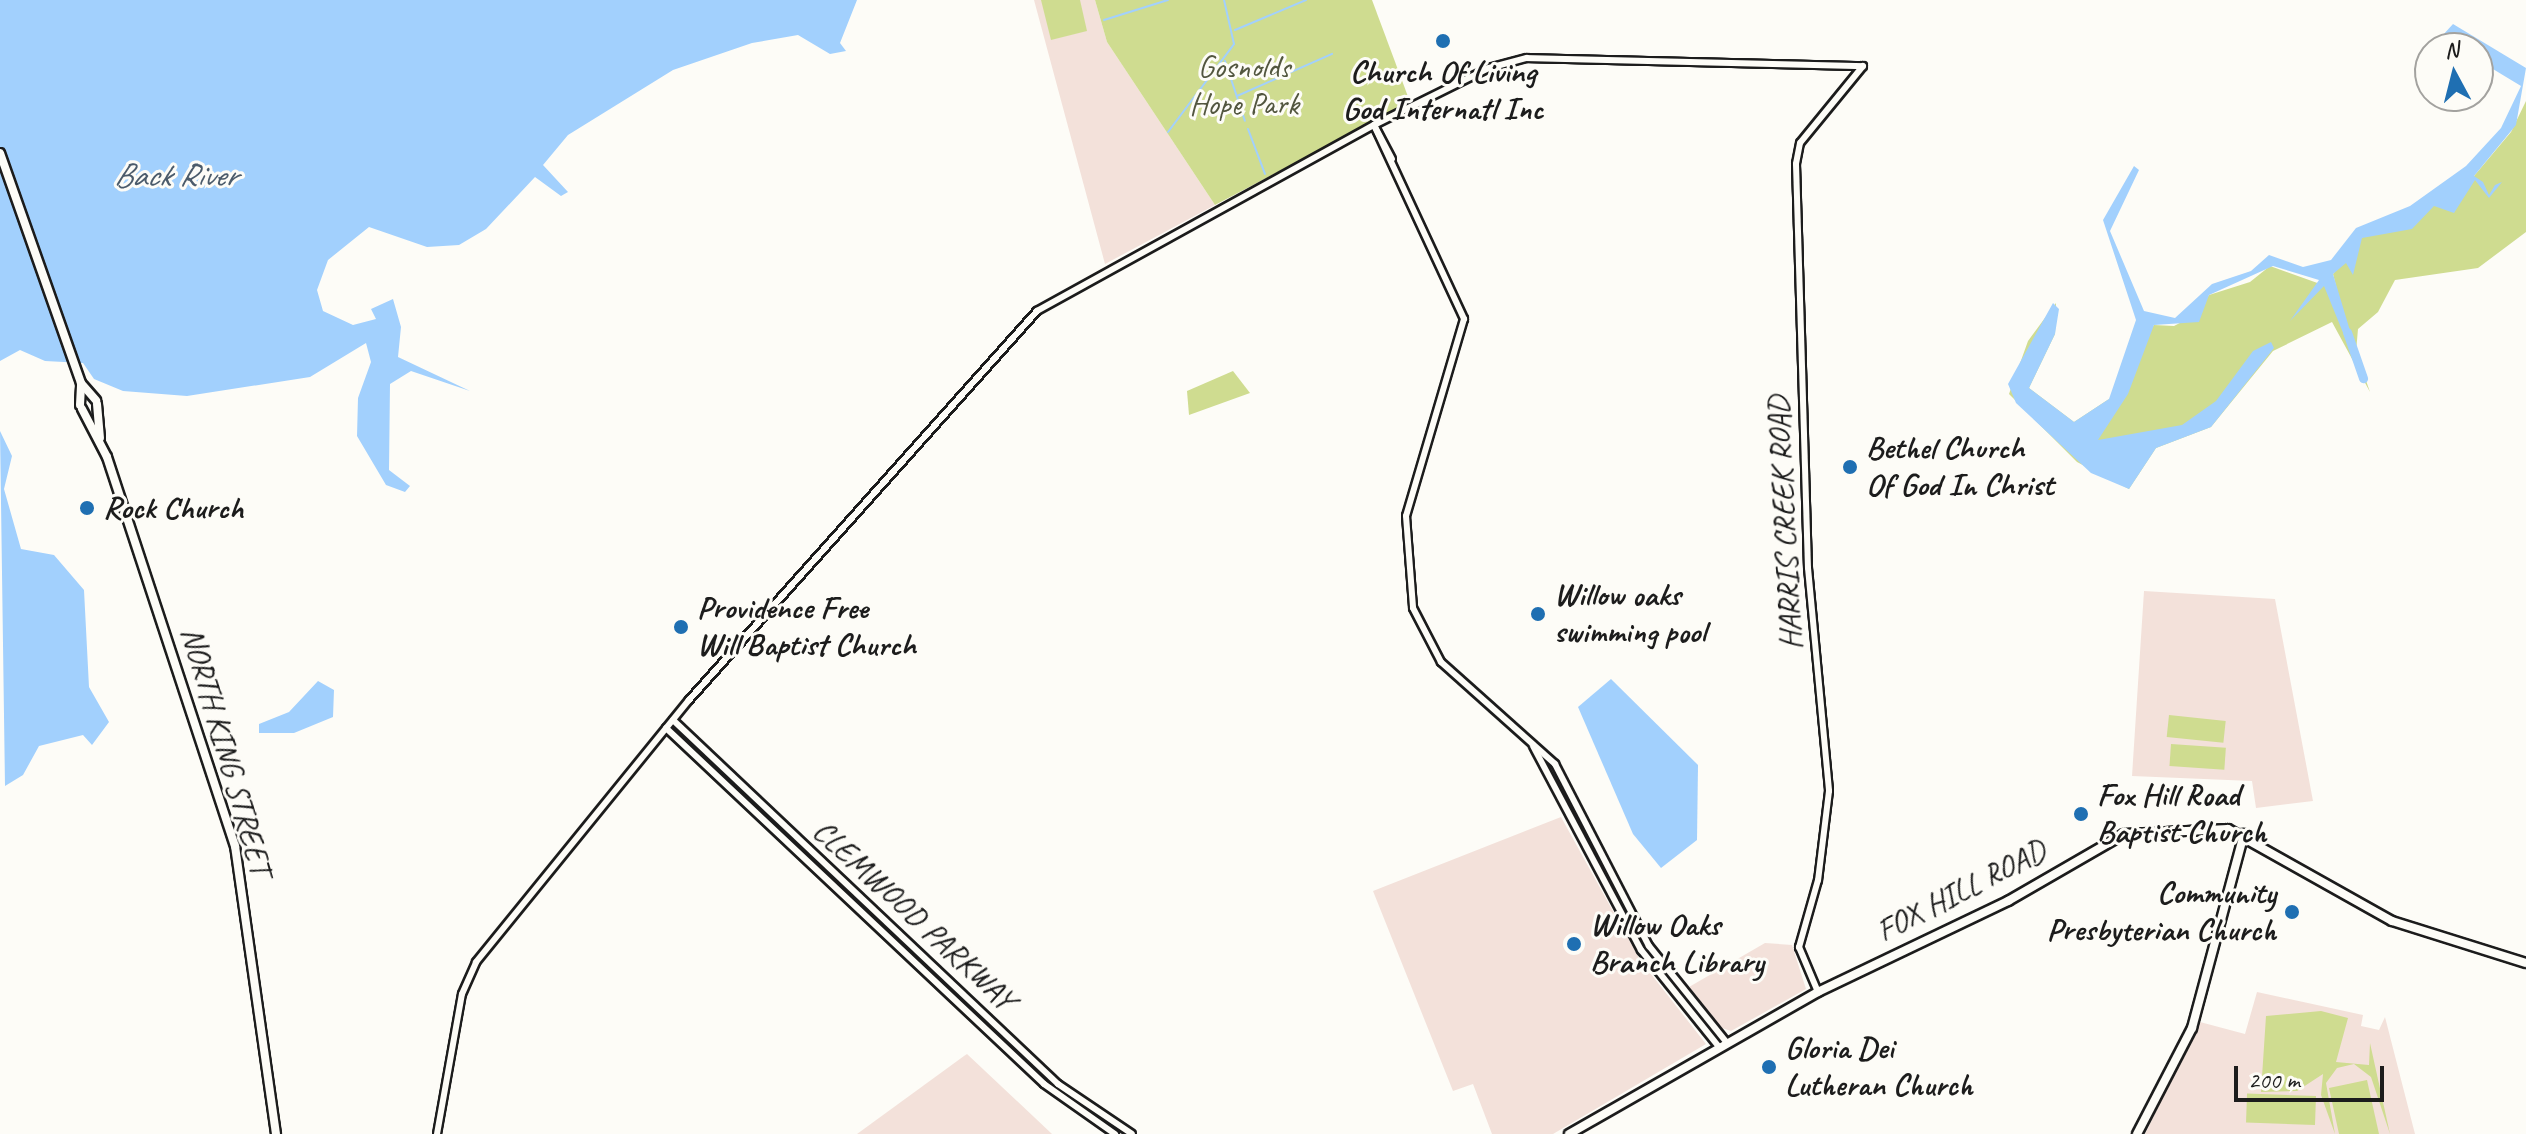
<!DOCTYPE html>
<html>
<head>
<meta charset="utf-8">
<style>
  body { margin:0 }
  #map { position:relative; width:2526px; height:1134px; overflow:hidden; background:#fdfcf7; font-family:Caveat,sans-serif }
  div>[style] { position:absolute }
  .built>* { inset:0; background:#f3e1da }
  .green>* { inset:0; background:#cfdc90; transform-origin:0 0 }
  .water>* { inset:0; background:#a2d0fd }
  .stream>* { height:2px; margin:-1px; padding:0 1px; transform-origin:1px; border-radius:1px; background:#a2d0fd }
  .river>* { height:9px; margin:-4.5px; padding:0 4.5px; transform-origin:4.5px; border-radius:4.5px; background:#a2d0fd }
  .roads { filter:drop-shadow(2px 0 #1c1c1c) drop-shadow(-2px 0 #1c1c1c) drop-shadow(0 2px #1c1c1c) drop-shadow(0 -2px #1c1c1c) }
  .minor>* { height:6px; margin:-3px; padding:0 3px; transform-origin:3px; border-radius:3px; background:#fdfcf7 }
  .major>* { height:8px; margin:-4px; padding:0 4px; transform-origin:4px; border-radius:4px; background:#fdfcf7 }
  .dots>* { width:22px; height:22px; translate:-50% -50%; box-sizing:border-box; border:4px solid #fdfcf7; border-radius:50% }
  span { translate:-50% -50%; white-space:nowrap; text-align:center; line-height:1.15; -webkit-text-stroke:6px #fdfcf7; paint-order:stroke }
  .park-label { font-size:32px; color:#52563f }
  .poi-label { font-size:32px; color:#1c1c1c; font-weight:700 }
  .left { translate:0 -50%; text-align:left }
  .right { translate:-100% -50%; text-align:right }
  .street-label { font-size:32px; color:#1c1c1c }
  .water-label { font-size:34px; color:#4b5b6b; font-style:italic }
  .north { position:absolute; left:2414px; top:32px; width:80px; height:80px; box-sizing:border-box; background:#fdfcf7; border:2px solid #a3a29f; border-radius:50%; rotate:353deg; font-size:22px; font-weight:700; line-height:32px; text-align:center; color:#1c1c1c }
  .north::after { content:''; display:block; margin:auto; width:28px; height:36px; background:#1f6fb2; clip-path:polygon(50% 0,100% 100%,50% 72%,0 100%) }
  .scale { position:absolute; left:2234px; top:1066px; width:150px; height:36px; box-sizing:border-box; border:4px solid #1c1c1c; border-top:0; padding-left:10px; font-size:24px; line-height:28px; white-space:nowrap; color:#1c1c1c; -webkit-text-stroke:6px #fdfcf7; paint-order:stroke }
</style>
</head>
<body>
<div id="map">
  <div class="built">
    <i style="clip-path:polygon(1034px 0,1095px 0,1107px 42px,1215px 205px,1105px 264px)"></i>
    <i style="clip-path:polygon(2144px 591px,2275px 599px,2313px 801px,2256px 808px,2252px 781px,2132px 776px)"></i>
    <i style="clip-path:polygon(1561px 817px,1640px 960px,1706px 1044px,1553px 1134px,1492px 1134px,1473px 1084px,1453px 1091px,1373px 891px)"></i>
    <i style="clip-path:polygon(1765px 943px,1792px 945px,1806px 989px,1731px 1031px,1722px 1028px,1689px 987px)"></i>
    <i style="clip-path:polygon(2257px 992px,2363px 1015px,2361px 1026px,2379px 1030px,2385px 1017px,2415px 1134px,2145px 1134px,2200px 1022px,2245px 1034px)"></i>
    <i style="clip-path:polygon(967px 1054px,1052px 1134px,857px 1134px,964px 1056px)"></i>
  </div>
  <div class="green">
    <i style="clip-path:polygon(1041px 0,1080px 0,1087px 31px,1051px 40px)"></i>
    <i style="clip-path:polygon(1095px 0,1372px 0,1410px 102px,1215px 205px,1107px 42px)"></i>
    <i style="clip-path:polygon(2526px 101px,2526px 232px,2478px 268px,2395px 280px,2378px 312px,2358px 329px,2356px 352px,2370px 392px,2332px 322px,2273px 351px,2211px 427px,2156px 448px,2129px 489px,2077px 462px,2009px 394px,2028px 341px,2056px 303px,2055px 334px,2029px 388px,2074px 422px,2109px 399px,2092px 442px,2119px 376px,2154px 325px,2174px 326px,2197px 314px,2209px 295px,2250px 282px,2270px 266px,2337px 290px,2333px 274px,2360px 238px,2401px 225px,2474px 176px,2511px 132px)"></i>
    <i style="clip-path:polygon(1233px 371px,1250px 393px,1189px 415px,1187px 391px)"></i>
    <i style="left:2169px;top:715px;width:57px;height:22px;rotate:6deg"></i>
    <i style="left:2171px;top:744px;width:55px;height:22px;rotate:4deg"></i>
    <i style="clip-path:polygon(2321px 1011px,2348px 1018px,2336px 1062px,2369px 1065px,2370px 1043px,2390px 1134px,2371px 1077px,2354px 1064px,2337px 1068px,2326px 1083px,2335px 1134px,2321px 1095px,2323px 1074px,2297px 1091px,2261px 1092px,2266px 1016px)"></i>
    <i style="clip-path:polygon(2367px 1080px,2379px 1134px,2339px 1134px,2329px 1088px)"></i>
    <i style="left:2316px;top:1096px;width:29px;height:69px;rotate:92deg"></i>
  </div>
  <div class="water">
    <i style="clip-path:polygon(0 0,857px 0,840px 43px,846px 51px,830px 54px,798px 35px,752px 43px,673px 70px,568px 135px,543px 165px,568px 192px,561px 196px,535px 177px,486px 229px,459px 245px,427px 247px,369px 227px,328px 260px,317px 290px,323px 311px,353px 325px,376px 319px,371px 309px,393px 299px,401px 327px,398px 357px,470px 391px,411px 371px,390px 384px,389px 470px,410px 486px,405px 492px,386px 485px,357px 436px,358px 398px,371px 362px,366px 343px,310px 377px,187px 396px,123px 391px,94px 379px,83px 363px,45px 361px,20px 350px,0 361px)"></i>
    <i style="clip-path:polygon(2453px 24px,2526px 68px,2516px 125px,2474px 176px,2483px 182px,2489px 195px,2495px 185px,2502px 182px,2489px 198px,2475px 180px,2454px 213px,2434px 206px,2412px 229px,2362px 238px,2353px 275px,2346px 263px,2333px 274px,2351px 334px,2348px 345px,2324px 286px,2290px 321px,2319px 280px,2273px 266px,2209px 295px,2199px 322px,2154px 325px,2128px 394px,2098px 440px,2182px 425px,2216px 401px,2253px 351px,2271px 342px,2274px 348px,2211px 427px,2156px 448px,2129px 489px,2091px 473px,2016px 403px,2008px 384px,2053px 303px,2059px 309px,2055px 334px,2029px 388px,2074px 422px,2109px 399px,2136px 320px,2103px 220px,2134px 166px,2139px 170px,2110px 231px,2144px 311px,2175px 318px,2212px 284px,2251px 271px,2269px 255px,2303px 267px,2331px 260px,2356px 228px,2410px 206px,2466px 166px,2501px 128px,2521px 86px,2478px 60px,2478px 48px,2458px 48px,2442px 36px)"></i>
    <i style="clip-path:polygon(0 431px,12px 456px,4px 489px,21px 549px,54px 555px,84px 590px,89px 687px,109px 722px,92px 745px,83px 735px,39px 746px,23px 775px,5px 786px)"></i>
    <i style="clip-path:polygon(1611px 679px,1698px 765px,1697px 840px,1661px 868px,1633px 834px,1578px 707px)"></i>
    <i style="clip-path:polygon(318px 681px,334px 690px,333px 717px,294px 733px,259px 733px,259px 724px,289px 712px)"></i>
  </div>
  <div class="stream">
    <i style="left:1104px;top:20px;width:67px;rotate:-17.4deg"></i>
    <i style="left:1235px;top:30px;width:77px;rotate:-22.9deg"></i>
    <i style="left:1225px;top:61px;width:63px;rotate:71.6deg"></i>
    <i style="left:1237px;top:96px;width:104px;rotate:-23.9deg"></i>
    <i style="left:1248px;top:129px;width:48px;rotate:69.3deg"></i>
    <i style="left:1168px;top:132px;width:110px;rotate:-53.1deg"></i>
    <i style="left:1234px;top:44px;width:45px;rotate:-102.8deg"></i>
  </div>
  <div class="river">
    <i style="left:2347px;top:332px;width:49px;rotate:70.8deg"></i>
  </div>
  <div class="roads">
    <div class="minor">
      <i style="left:1374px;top:125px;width:214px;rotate:65.1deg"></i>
      <i style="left:1464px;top:319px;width:205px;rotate:106.4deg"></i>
      <i style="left:1406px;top:516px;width:92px;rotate:85.6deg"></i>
      <i style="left:1413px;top:608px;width:61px;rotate:62.6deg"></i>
      <i style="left:1441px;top:662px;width:153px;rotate:41.8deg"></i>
      <i style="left:1555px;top:764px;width:205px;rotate:62.7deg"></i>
      <i style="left:1649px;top:946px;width:124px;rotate:51.2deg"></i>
      <i style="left:1375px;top:127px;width:36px;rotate:62deg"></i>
      <i style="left:673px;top:720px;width:530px;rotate:43.39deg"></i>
      <i style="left:1058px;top:1084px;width:89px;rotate:34deg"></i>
      <i style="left:666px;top:728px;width:519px;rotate:43.28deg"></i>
      <i style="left:1044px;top:1084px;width:87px;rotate:35.2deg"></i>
      <i style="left:1533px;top:746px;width:231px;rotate:62.1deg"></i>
      <i style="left:1641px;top:950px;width:124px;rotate:51.2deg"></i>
      <i style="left:437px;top:1134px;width:142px;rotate:-79.9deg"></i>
      <i style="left:462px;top:994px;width:35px;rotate:-66deg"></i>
      <i style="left:476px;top:962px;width:338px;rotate:-50.9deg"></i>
      <i style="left:689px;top:700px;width:522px;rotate:-48.18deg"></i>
      <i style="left:1037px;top:311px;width:385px;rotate:-28.9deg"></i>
      <i style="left:1374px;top:125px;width:128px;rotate:-26.4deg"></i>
      <i style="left:1489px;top:68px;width:39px;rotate:-15deg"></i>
      <i style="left:1527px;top:58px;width:336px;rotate:1.4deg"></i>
      <i style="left:1863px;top:66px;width:99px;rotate:129.3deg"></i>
      <i style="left:1800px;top:143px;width:21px;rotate:101deg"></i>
      <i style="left:1796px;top:164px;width:404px;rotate:88.3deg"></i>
      <i style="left:1808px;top:568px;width:224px;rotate:84.6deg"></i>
      <i style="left:1829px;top:791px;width:90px;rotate:97deg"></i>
      <i style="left:1818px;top:880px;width:70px;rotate:105.8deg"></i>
      <i style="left:1799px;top:947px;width:49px;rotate:67.1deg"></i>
    </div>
    <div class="major">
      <i style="left:0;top:153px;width:244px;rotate:70.6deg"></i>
      <i style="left:81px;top:383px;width:23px;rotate:49deg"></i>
      <i style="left:97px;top:404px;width:34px;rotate:85deg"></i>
      <i style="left:80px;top:405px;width:21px;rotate:-87deg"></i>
      <i style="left:82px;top:409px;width:54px;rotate:62.5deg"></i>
      <i style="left:107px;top:457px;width:410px;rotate:71.8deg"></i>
      <i style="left:235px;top:846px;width:291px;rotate:81.9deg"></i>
      <i style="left:1569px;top:1134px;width:287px;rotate:-29.7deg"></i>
      <i style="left:1818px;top:992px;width:211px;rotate:-25.6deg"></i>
      <i style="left:2008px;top:901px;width:134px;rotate:-30deg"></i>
      <i style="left:2124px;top:834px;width:104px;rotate:-2.8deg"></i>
      <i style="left:2228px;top:829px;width:188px;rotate:29.3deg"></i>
      <i style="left:2392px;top:921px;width:140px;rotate:17.4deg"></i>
      <i style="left:2137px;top:1134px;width:119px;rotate:-62.6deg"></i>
      <i style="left:2192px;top:1028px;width:201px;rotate:-75deg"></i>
    </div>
  </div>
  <div class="dots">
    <i style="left:1443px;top:41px;background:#1f6fb2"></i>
    <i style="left:1850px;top:467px;background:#1f6fb2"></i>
    <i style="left:87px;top:508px;background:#1f6fb2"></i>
    <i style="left:1538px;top:614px;background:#1f6fb2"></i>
    <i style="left:681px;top:627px;background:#1f6fb2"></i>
    <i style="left:2081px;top:814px;background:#1f6fb2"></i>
    <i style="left:2292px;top:912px;background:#1f6fb2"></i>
    <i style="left:1574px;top:944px;background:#1f6fb2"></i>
    <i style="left:1769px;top:1067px;background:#1f6fb2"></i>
  </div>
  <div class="park-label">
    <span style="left:1244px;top:86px">Gosnolds<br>Hope Park</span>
  </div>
  <div class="poi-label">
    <span style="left:1443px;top:91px">Church Of Living<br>God Internatl Inc</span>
    <span class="left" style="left:1866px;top:467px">Bethel Church<br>Of God In Christ</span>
    <span class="left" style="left:103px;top:508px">Rock Church</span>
    <span class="left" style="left:1554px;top:614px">Willow oaks<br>swimming pool</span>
    <span class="left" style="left:697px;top:627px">Providence Free<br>Will Baptist Church</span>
    <span class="left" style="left:2097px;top:814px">Fox Hill Road<br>Baptist Church</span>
    <span class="right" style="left:2276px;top:912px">Community<br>Presbyterian Church</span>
    <span class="left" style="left:1590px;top:944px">Willow Oaks<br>Branch Library</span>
    <span class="left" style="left:1785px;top:1067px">Gloria Dei<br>Lutheran Church</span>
  </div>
  <div class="street-label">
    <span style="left:1785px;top:523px;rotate:-93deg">HARRIS CREEK ROAD</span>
    <span style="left:226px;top:751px;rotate:74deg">NORTH KING STREET</span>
    <span style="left:1961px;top:891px;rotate:-27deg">FOX HILL ROAD</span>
    <span style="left:914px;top:915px;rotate:43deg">CLEMWOOD PARKWAY</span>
  </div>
  <div class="water-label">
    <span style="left:175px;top:175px">Back River</span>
  </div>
  <div class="north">N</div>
  <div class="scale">200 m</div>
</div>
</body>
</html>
